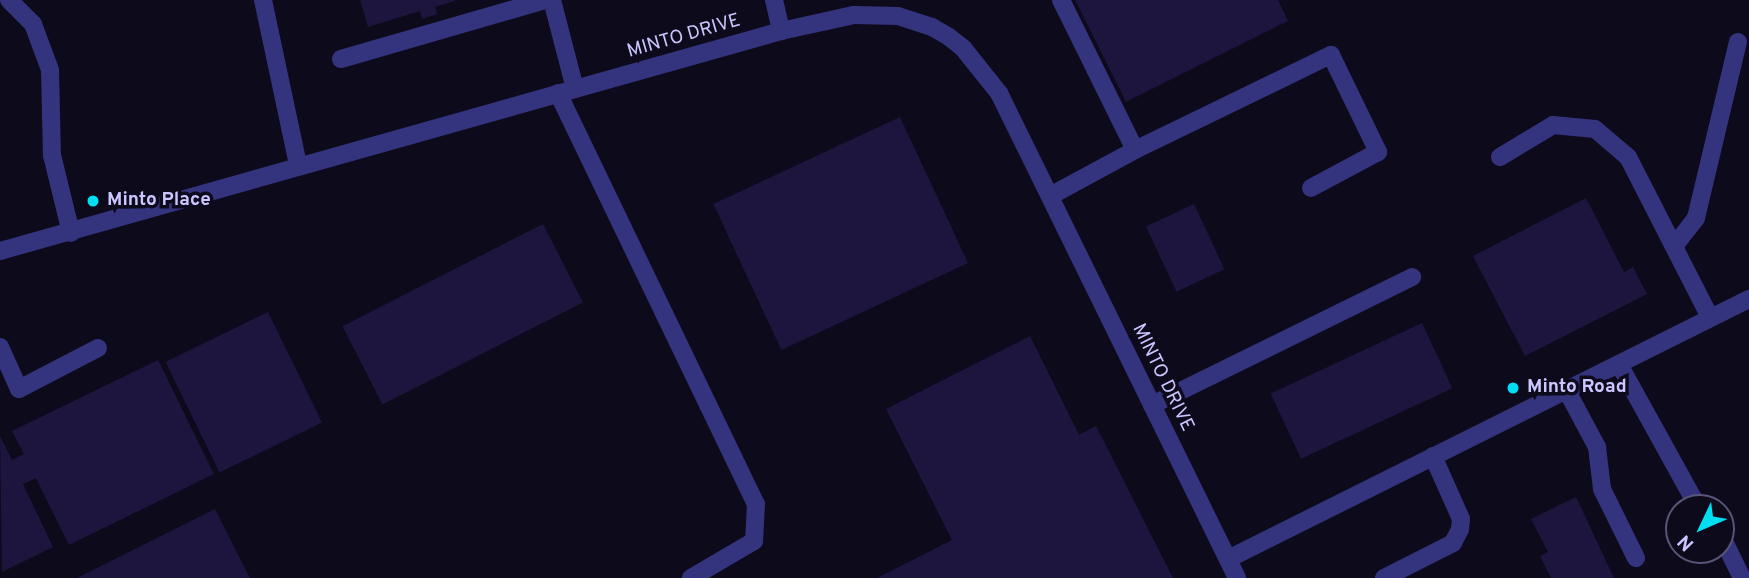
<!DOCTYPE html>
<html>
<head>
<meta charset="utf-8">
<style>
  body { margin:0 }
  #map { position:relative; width:1749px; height:578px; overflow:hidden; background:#0d0a1c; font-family:Overpass,sans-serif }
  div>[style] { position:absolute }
  .building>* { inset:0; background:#1d153e; transform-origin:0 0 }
  .minor>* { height:18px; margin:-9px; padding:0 9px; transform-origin:9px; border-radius:9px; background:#34337e }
  .dots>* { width:19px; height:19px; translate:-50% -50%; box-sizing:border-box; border:4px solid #0d0a1c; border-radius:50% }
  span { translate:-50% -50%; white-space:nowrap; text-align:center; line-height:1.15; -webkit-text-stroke:7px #0d0a1c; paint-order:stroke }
  .street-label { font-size:19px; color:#cbc6ff }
  .poi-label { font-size:19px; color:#cbc6ff; font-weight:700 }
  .left { translate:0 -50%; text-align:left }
  .north { position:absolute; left:1665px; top:494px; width:70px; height:70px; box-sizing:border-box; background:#0d0a1c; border:2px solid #595577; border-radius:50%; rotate:226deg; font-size:19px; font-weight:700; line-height:28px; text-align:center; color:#cbc6ff }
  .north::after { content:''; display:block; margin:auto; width:24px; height:32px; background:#00def1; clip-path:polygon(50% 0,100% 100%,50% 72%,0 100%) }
</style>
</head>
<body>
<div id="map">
  <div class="building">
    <i style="clip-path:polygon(360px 0,455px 0,455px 1px,435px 7px,437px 14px,422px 19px,420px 11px,368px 27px)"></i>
    <i style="clip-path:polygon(1075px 0,1278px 0,1288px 21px,1126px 102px)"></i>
    <i style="left:900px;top:117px;width:161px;height:206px;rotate:65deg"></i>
    <i style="clip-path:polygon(1586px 198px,1624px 272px,1633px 267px,1647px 294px,1525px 356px,1473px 256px)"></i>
    <i style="left:1194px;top:204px;width:72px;height:53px;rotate:65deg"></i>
    <i style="left:543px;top:224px;width:88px;height:225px;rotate:63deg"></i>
    <i style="left:268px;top:312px;width:123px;height:114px;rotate:64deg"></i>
    <i style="left:1422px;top:323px;width:72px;height:167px;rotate:65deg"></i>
    <i style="clip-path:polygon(1030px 336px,1079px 435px,1096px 426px,1173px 578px,877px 578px,952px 540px,886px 409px)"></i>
    <i style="clip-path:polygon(158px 360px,214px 474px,69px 545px,36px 478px,23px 484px,53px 547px,2px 572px,0 436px,12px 460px,24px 454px,12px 431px)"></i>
    <i style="clip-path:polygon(1576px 497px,1614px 578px,1551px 578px,1540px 556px,1548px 552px,1531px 519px)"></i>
    <i style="clip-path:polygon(215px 509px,250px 578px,77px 578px)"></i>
  </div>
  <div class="minor">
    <i style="left:9px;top:0;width:34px;rotate:45deg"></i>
    <i style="left:33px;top:24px;width:49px;rotate:69.7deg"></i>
    <i style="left:50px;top:70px;width:85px;rotate:88.7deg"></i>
    <i style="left:52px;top:155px;width:80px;rotate:76.3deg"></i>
    <i style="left:263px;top:0;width:169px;rotate:78deg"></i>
    <i style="left:552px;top:0;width:92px;rotate:75.5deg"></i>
    <i style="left:774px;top:0;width:32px;rotate:77deg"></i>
    <i style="left:1061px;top:0;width:167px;rotate:63.7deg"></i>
    <i style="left:341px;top:59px;width:212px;rotate:-16.1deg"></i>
    <i style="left:558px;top:93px;width:456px;rotate:64.3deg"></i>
    <i style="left:756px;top:504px;width:37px;rotate:93deg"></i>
    <i style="left:754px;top:541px;width:73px;rotate:149.6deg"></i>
    <i style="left:1500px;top:157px;width:62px;rotate:-31.1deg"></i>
    <i style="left:1553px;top:125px;width:42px;rotate:5.4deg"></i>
    <i style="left:1595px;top:129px;width:43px;rotate:40.3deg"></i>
    <i style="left:1628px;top:157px;width:180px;rotate:62.9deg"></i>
    <i style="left:1050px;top:196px;width:97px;rotate:-28.4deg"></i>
    <i style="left:1135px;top:150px;width:218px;rotate:-25.9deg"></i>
    <i style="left:1331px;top:55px;width:108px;rotate:64.1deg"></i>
    <i style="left:1378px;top:152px;width:76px;rotate:151.8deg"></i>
    <i style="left:1675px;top:245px;width:34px;rotate:-52deg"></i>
    <i style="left:1696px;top:218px;width:181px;rotate:-76.6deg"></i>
    <i style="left:0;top:251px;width:811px;rotate:-15.73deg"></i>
    <i style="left:781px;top:31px;width:75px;rotate:-12.4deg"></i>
    <i style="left:854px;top:15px;width:44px;rotate:1.3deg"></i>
    <i style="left:898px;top:16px;width:36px;rotate:18deg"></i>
    <i style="left:932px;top:27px;width:20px;rotate:30deg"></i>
    <i style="left:949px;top:37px;width:18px;rotate:38deg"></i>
    <i style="left:963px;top:48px;width:58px;rotate:51.3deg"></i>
    <i style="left:999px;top:93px;width:540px;rotate:63.86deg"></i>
    <i style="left:0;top:347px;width:46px;rotate:65.7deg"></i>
    <i style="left:19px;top:389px;width:89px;rotate:-27.4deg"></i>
    <i style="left:1620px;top:366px;width:151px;rotate:61.1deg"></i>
    <i style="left:1693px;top:498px;width:13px;rotate:48deg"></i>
    <i style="left:1567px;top:391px;width:64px;rotate:61.8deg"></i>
    <i style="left:1597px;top:447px;width:42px;rotate:83.2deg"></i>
    <i style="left:1602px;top:489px;width:77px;rotate:63.8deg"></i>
    <i style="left:1152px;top:405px;width:290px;rotate:-26.2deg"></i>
    <i style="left:1721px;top:535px;width:48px;rotate:64deg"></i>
    <i style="left:1228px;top:559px;width:582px;rotate:-26.52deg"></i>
    <i style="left:1384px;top:578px;width:77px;rotate:-26.9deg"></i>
    <i style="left:1453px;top:543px;width:16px;rotate:-63deg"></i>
    <i style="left:1460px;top:529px;width:10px;rotate:-84deg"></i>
    <i style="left:1461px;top:519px;width:69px;rotate:-114deg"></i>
  </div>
  <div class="dots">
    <i style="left:93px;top:201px;background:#00def1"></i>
    <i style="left:1513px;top:388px;background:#00def1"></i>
  </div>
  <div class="street-label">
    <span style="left:684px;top:37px;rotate:-16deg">MINTO DRIVE</span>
    <span style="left:1162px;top:378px;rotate:64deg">MINTO DRIVE</span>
  </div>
  <div class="poi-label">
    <span class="left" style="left:107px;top:201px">Minto Place</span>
    <span class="left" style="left:1527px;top:388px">Minto Road</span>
  </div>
  <div class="north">N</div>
</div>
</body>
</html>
